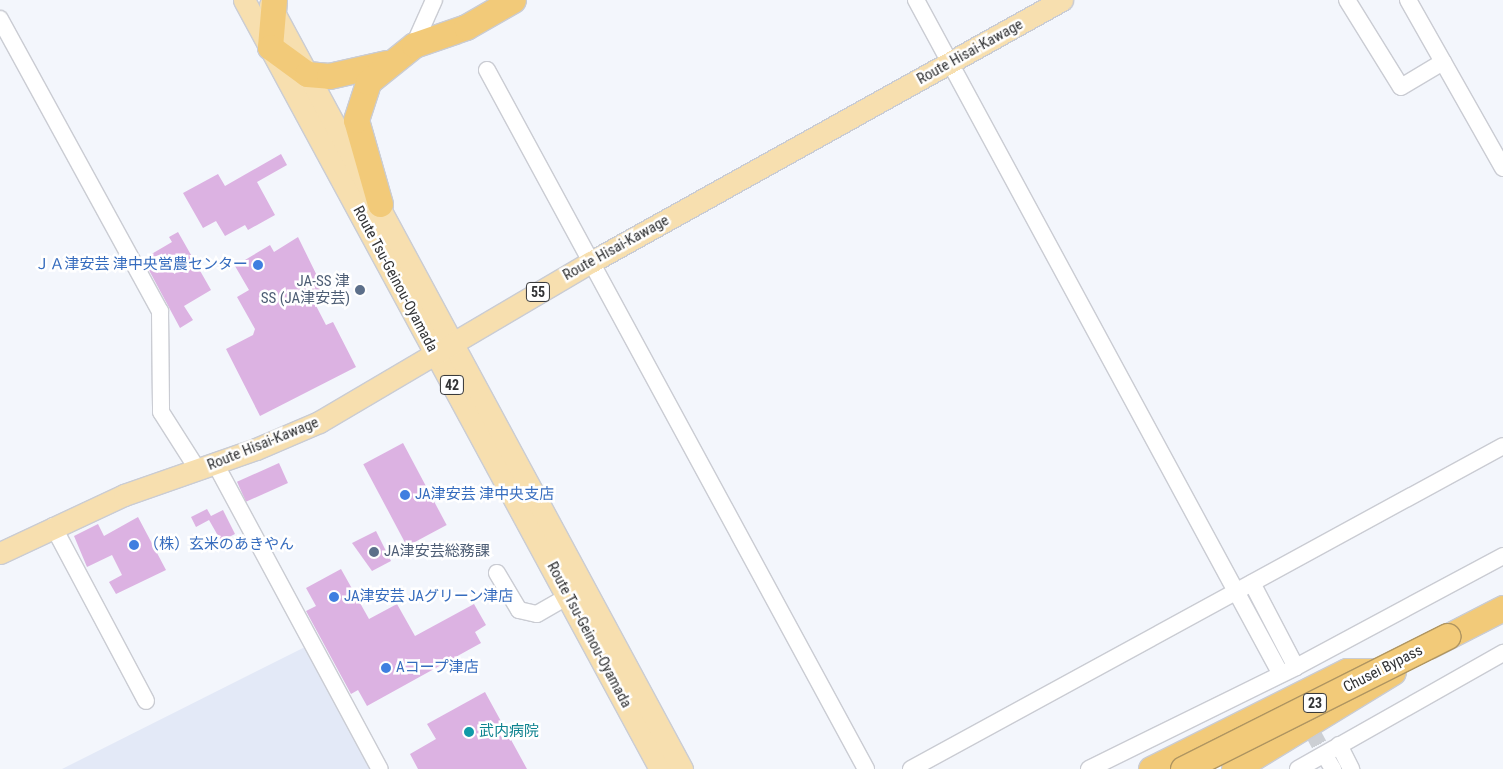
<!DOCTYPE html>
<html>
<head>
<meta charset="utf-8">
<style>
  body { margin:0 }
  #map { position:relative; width:1503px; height:769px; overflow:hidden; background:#f3f6fc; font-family:"Roboto Condensed","Noto Sans JP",sans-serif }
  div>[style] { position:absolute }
  .built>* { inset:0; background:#e3e9f7 }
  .building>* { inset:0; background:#dcb2e2; transform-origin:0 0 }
  .minor-tunnel>* { height:16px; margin-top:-8px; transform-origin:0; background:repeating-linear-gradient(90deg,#cccfd4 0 16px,transparent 0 24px) }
  .roads { filter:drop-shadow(1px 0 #caccd3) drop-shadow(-1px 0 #caccd3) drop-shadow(0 1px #caccd3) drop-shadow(0 -1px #caccd3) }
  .minor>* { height:16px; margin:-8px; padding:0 8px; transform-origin:8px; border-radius:8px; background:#fff }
  .major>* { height:21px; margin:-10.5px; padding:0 10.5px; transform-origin:10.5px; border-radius:10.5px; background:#f7dfaf }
  .highway>* { height:25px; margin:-12.5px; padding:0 12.5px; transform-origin:12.5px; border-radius:12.5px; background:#f2ca79 }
  .bridges { filter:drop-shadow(1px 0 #af9561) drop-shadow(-1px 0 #af9561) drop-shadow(0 1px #af9561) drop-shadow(0 -1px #af9561) }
  .highway-bridge>* { height:25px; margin:-12.5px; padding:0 12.5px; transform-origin:12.5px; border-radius:12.5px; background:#f2ca79 }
  .dots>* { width:14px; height:14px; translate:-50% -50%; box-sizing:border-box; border:2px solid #fff; border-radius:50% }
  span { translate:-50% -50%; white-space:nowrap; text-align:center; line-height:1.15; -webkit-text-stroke:5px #fff; paint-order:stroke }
  .shield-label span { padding:1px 4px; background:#fff; border:1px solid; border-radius:4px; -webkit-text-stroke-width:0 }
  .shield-label { font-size:14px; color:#323335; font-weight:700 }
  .street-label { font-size:15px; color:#323335 }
  .shop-label { font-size:15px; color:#366cbe }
  .right { translate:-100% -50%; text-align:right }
  .left { translate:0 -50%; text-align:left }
  .service-label { font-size:15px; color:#4e5e75 }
  .culture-label { font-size:15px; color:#0d838f }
</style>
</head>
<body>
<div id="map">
  <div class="built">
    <i style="clip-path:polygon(305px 647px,371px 769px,62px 769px)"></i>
  </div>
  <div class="building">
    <i style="clip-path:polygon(281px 154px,287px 165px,257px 182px,275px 215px,248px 230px,245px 225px,225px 236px,216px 221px,203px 228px,183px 193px,218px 174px,225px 186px)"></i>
    <i style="clip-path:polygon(178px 232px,211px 290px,184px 306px,193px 320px,180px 328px,143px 259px,172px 242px,169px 237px)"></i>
    <i style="clip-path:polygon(298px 237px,324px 290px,311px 296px,326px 325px,333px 322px,356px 367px,260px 416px,226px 349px,253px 335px,255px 329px,237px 297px,249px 290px,235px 266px,270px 245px,274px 252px)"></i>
    <i style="left:403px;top:443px;width:93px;height:45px;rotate:62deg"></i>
    <i style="left:279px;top:463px;width:22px;height:46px;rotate:66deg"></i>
    <i style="clip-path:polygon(207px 509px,211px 516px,223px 510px,235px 534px,221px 541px,209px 520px,196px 527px,191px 517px)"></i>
    <i style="clip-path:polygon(138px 517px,166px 570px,116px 594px,109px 582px,122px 575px,112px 555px,87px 567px,74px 536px,98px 524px,104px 536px)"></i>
    <i style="clip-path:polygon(376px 531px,391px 561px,372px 571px,352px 543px)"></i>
    <i style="clip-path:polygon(341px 569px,369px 619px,397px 604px,415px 636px,474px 604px,486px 625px,475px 632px,481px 643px,367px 706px,358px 690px,351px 694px,306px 611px,316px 606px,306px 588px)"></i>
    <i style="clip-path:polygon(485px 692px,527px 769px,418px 769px,410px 754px,436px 739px,427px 724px)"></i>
  </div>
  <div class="minor-tunnel">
    <i style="left:1277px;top:667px;width:105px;rotate:61.5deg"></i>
  </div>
  <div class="roads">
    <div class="minor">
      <i style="left:916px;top:0;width:758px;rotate:61.58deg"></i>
      <i style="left:1347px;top:0;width:102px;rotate:58.2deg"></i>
      <i style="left:1401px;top:87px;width:49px;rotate:-30.8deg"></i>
      <i style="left:1408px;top:0;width:193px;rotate:60.5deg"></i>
      <i style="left:0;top:19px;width:333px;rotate:61.3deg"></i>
      <i style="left:160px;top:311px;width:101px;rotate:89.4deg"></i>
      <i style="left:161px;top:412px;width:69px;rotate:57.5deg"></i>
      <i style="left:414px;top:45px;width:49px;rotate:-66deg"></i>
      <i style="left:487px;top:70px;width:795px;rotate:61.53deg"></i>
      <i style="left:216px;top:465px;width:345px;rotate:61.7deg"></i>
      <i style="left:53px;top:526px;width:198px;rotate:62deg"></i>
      <i style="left:497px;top:573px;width:43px;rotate:59.3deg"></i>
      <i style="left:519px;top:610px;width:18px;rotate:13deg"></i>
      <i style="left:537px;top:614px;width:46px;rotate:-29.9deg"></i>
      <i style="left:1252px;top:583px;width:95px;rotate:62.4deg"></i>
      <i style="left:1339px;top:745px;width:27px;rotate:63deg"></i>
      <i style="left:1327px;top:759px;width:12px;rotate:59deg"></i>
      <i style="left:911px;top:769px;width:674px;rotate:-28.62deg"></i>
      <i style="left:1089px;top:769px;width:231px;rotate:-26.2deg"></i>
      <i style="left:1296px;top:667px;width:235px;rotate:-28.2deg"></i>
      <i style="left:1298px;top:769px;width:236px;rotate:-29.5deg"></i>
    </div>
    <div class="major">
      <i style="left:244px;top:0;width:874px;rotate:61.59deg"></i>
      <i style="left:270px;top:5px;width:868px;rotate:61.66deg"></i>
      <i style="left:0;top:553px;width:137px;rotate:-25.1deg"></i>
      <i style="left:124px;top:495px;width:140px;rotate:-19.2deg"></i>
      <i style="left:256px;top:449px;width:69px;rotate:-23.2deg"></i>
      <i style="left:319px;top:422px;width:316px;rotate:-30.5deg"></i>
      <i style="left:591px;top:262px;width:539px;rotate:-29.09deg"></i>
    </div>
    <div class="highway">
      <i style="left:274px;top:0;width:47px;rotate:94.9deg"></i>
      <i style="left:270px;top:47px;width:46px;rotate:36.1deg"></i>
      <i style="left:307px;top:74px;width:22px;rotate:5deg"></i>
      <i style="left:329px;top:76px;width:58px;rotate:-12.8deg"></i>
      <i style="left:380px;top:204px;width:87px;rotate:-105.9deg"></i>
      <i style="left:356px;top:120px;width:40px;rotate:-72deg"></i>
      <i style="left:368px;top:82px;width:59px;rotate:-38.8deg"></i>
      <i style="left:414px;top:45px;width:55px;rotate:-19.1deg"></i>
      <i style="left:466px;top:27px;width:54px;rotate:-29.9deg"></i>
      <i style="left:1429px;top:646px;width:83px;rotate:-27.2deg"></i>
      <i style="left:1151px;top:769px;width:219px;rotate:-26.6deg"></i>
      <i style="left:1347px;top:671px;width:37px"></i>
      <i style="left:1234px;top:769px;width:186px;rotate:-31.4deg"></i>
    </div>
  </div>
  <div class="bridges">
    <div class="highway-bridge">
      <i style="left:1183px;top:769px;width:296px;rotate:-26.7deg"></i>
    </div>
  </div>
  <div class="dots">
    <i style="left:258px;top:265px;background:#3f7fe0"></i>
    <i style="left:360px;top:290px;background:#5c6f8a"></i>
    <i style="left:405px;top:495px;background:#3f7fe0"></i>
    <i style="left:134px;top:545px;background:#3f7fe0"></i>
    <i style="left:374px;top:552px;background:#5c6f8a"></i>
    <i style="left:334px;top:597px;background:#3f7fe0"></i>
    <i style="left:386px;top:668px;background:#3f7fe0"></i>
    <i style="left:469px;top:732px;background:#0f9aa8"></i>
  </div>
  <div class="shield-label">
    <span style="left:538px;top:292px">55</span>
    <span style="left:452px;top:385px">42</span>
    <span style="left:1315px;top:703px">23</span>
  </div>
  <div class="street-label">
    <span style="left:970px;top:52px;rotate:-29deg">Route Hisai-Kawage</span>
    <span style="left:616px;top:248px;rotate:-29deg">Route Hisai-Kawage</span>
    <span style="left:395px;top:279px;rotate:62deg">Route Tsu-Geinou-Oyamada</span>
    <span style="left:263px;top:444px;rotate:-22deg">Route Hisai-Kawage</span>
    <span style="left:589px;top:635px;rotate:62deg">Route Tsu-Geinou-Oyamada</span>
    <span style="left:1383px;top:669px;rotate:-27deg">Chusei Bypass</span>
  </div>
  <div class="shop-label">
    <span class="right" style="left:248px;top:265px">ＪＡ津安芸 津中央営農センター</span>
    <span class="left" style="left:415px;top:495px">JA津安芸 津中央支店</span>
    <span class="left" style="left:144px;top:545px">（株）玄米のあきやん</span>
    <span class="left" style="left:344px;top:597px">JA津安芸 JAグリーン津店</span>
    <span class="left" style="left:396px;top:668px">Aコープ津店</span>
  </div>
  <div class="service-label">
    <span class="right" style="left:350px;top:290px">JA-SS 津<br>SS (JA津安芸)</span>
    <span class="left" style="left:384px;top:552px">JA津安芸総務課</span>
  </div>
  <div class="culture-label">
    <span class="left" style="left:479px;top:732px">武内病院</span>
  </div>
</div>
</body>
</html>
